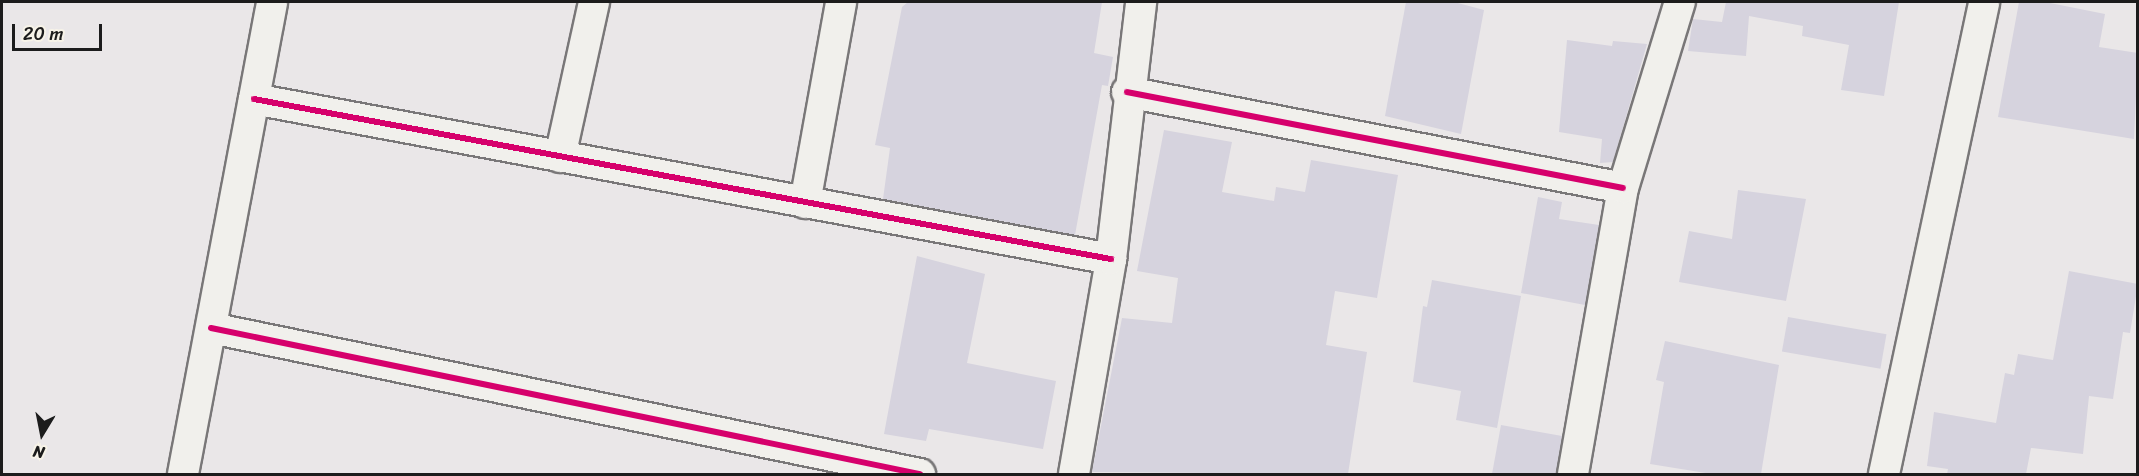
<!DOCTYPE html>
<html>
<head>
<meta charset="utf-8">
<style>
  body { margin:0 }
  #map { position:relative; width:2139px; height:476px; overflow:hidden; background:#eae7e8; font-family:Sriracha,sans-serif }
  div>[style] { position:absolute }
  .building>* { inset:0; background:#d6d3de; transform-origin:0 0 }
  .roads { filter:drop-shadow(2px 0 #797778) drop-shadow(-2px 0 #797778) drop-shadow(0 2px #797778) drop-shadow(0 -2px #797778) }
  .minor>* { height:30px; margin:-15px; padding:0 15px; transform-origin:15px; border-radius:15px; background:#f1f0ec }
  .cycleway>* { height:6px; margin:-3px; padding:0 3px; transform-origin:3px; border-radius:3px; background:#d6006c }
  span { translate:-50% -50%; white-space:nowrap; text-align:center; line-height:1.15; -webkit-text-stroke:6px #f7f3e8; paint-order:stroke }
  .frame { position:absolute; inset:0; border:3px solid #1c1c1c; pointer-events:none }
  .north { position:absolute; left:12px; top:404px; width:60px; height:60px; -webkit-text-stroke:4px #f7f3e8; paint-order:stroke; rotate:190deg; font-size:16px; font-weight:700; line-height:24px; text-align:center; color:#1c1c1c }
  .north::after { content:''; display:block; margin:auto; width:21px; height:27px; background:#1c1c1c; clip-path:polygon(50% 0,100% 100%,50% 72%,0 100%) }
  .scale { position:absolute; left:12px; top:24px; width:90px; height:27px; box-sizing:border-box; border:3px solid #1c1c1c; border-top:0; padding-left:8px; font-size:18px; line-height:21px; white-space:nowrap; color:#1c1c1c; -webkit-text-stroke:4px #f7f3e8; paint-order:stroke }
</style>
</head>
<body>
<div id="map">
  <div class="building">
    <i style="clip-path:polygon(908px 2px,1102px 2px,1094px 53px,1113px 57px,1108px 86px,1102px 85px,1075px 235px,883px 199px,890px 148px,875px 145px,902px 7px)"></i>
    <i style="clip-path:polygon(1406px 2px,1454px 2px,1484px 10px,1461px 134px,1385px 116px)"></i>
    <i style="clip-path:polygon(1726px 2px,1899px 2px,1884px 96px,1841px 90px,1849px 45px,1802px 36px,1803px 26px,1749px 16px,1746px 56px,1688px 51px,1693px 19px,1722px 22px)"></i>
    <i style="clip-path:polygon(2019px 2px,2045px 2px,2105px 14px,2099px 47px,2138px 53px,2134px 139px,1998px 117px)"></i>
    <i style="clip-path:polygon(1567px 40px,1612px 46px,1613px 41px,1647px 44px,1613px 162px,1600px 163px,1602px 139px,1559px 132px)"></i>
    <i style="clip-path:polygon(1164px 130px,1232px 142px,1222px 192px,1274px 201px,1276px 187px,1305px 192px,1311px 160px,1398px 175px,1377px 298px,1335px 291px,1326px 345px,1367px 352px,1348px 474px,1092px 472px,1122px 318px,1172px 323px,1178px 278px,1137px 271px)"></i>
    <i style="clip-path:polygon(1738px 190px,1806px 199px,1786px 301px,1679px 282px,1689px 231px,1732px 239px)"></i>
    <i style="clip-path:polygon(1538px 197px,1562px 202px,1559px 219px,1599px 225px,1585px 305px,1521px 293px)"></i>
    <i style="clip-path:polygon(917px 256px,985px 274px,967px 363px,1056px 381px,1043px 449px,929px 429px,926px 441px,884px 434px)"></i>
    <i style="clip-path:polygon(2069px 271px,2138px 284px,2130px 333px,2123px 332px,2113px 399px,2089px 396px,2083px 454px,2031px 448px,2026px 474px,1947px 474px,1948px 469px,1927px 466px,1934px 412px,1996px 423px,2005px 373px,2014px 375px,2018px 354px,2053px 360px)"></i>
    <i style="clip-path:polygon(1432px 280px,1521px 296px,1497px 428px,1456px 420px,1461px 391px,1413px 382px,1423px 306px,1427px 307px)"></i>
    <i style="left:1788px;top:317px;width:100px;height:35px;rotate:10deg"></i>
    <i style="clip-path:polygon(1665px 341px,1779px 365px,1761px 474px,1712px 474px,1650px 464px,1664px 382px,1656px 380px)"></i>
    <i style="clip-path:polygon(1501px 425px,1562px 436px,1556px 474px,1492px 474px)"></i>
  </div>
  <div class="roads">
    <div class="minor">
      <i style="left:1127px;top:92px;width:505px;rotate:10.95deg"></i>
      <i style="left:254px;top:99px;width:872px;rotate:10.58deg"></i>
      <i style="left:560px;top:157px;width:159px;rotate:-77.6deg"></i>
      <i style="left:805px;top:203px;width:204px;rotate:-79.8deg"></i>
      <i style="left:211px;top:328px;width:724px;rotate:11.64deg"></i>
      <i style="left:183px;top:474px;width:480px;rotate:-79.3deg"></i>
      <i style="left:1074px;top:474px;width:218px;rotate:-80.2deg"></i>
      <i style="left:1111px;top:259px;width:259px;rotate:-83.3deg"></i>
      <i style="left:1573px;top:474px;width:290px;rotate:-80.1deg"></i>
      <i style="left:1623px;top:188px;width:195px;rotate:-73deg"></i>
      <i style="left:1884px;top:474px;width:482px;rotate:-78deg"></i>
    </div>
  </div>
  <div class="cycleway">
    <i style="left:1127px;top:92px;width:505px;rotate:10.95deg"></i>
    <i style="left:254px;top:99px;width:872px;rotate:10.58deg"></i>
    <i style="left:211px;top:328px;width:724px;rotate:11.64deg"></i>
  </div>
  <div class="frame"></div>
  <div class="north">N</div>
  <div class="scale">20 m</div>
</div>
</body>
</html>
